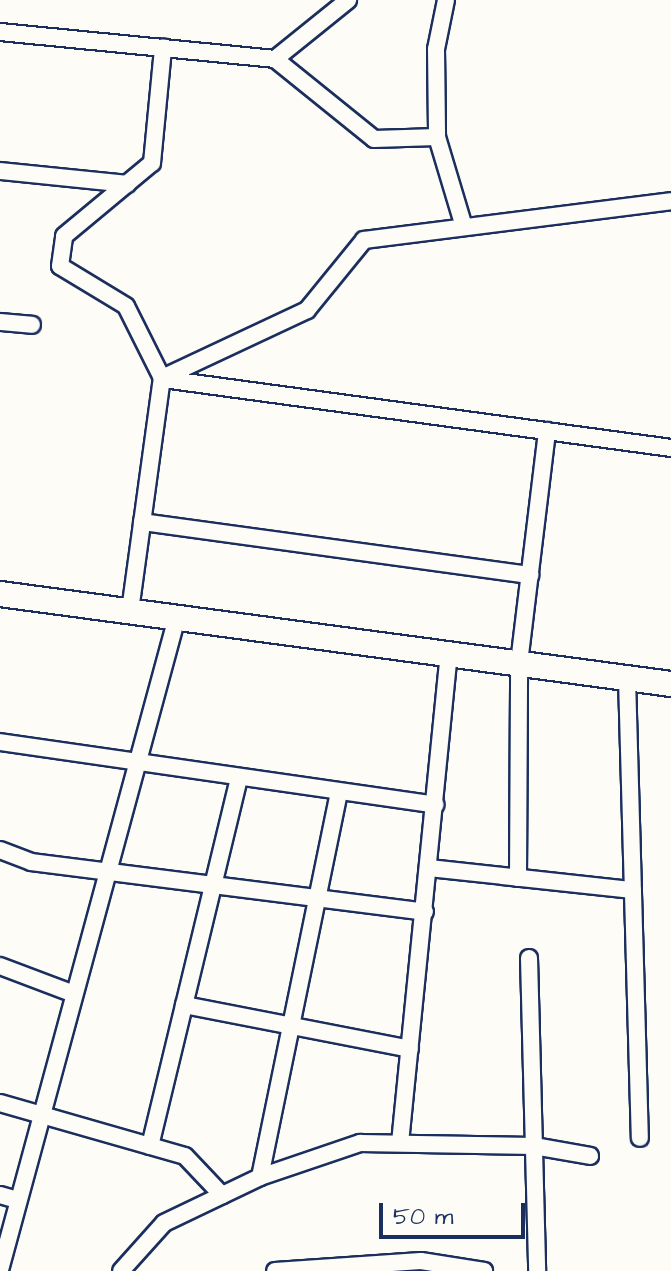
<!DOCTYPE html>
<html>
<head>
<meta charset="utf-8">
<style>
  body { margin:0 }
  #map { position:relative; width:671px; height:1271px; overflow:hidden; background:#fdfcf7; font-family:"Architects Daughter",sans-serif }
  div>[style] { position:absolute }
  .roads { filter:drop-shadow(2px 0 #1b2f5e) drop-shadow(-2px 0 #1b2f5e) drop-shadow(0 2px #1b2f5e) drop-shadow(0 -2px #1b2f5e) }
  .minor>* { height:16px; margin:-8px; padding:0 8px; transform-origin:8px; border-radius:8px; background:#fdfcf7 }
  .secondary>* { height:24px; margin:-12px; padding:0 12px; transform-origin:12px; border-radius:12px; background:#fdfcf7 }
  span { translate:-50% -50%; white-space:nowrap; text-align:center; line-height:1.15; -webkit-text-stroke:6px #fdfcf7; paint-order:stroke }
  .scale { position:absolute; left:379px; top:1203px; width:146px; height:36px; box-sizing:border-box; border:4px solid #1b2f5e; border-top:0; padding-left:10px; font-size:24px; line-height:28px; white-space:nowrap; color:#1b2f5e; -webkit-text-stroke:6px #fdfcf7; paint-order:stroke }
</style>
</head>
<body>
<div id="map">
  <div class="roads">
    <div class="minor">
      <i style="left:446px;top:0;width:50px;rotate:101.5deg"></i>
      <i style="left:436px;top:49px;width:88px;rotate:89.3deg"></i>
      <i style="left:437px;top:137px;width:94px;rotate:73.3deg"></i>
      <i style="left:0;top:32px;width:276px;rotate:5.6deg"></i>
      <i style="left:275px;top:59px;width:127px;rotate:38.9deg"></i>
      <i style="left:374px;top:139px;width:63px;rotate:-1.8deg"></i>
      <i style="left:275px;top:59px;width:94px;rotate:-38.9deg"></i>
      <i style="left:0;top:171px;width:128px;rotate:5.8deg"></i>
      <i style="left:0;top:322px;width:32px;rotate:5deg"></i>
      <i style="left:162px;top:378px;width:160px;rotate:-25.1deg"></i>
      <i style="left:307px;top:310px;width:90px;rotate:-50.8deg"></i>
      <i style="left:364px;top:240px;width:309px;rotate:-7.2deg"></i>
      <i style="left:163px;top:379px;width:513px;rotate:7.73deg"></i>
      <i style="left:142px;top:522px;width:392px;rotate:7.8deg"></i>
      <i style="left:130px;top:611px;width:235px;rotate:-82.2deg"></i>
      <i style="left:162px;top:378px;width:80px;rotate:-116.6deg"></i>
      <i style="left:126px;top:306px;width:77px;rotate:-148.8deg"></i>
      <i style="left:60px;top:266px;width:30px;rotate:-82deg"></i>
      <i style="left:64px;top:236px;width:114px;rotate:-39.7deg"></i>
      <i style="left:152px;top:163px;width:116px;rotate:-84.5deg"></i>
      <i style="left:627px;top:678px;width:460px;rotate:88.4deg"></i>
      <i style="left:0;top:742px;width:440px;rotate:8.2deg"></i>
      <i style="left:0;top:850px;width:33px;rotate:21deg"></i>
      <i style="left:31px;top:862px;width:397px;rotate:7.2deg"></i>
      <i style="left:429px;top:868px;width:205px;rotate:6.2deg"></i>
      <i style="left:518px;top:878px;width:215px;rotate:-89.7deg"></i>
      <i style="left:519px;top:663px;width:234px;rotate:-83.1deg"></i>
      <i style="left:529px;top:958px;width:313px;rotate:88.5deg"></i>
      <i style="left:0;top:966px;width:79px;rotate:20.7deg"></i>
      <i style="left:184px;top:1005px;width:230px;rotate:11deg"></i>
      <i style="left:0;top:1103px;width:192px;rotate:16deg"></i>
      <i style="left:185px;top:1156px;width:54px;rotate:46.5deg"></i>
      <i style="left:400px;top:1143px;width:491px;rotate:-84.3deg"></i>
      <i style="left:150px;top:1146px;width:379px;rotate:-76.4deg"></i>
      <i style="left:260px;top:1177px;width:393px;rotate:-78.4deg"></i>
      <i style="left:0;top:1195px;width:19px;rotate:16deg"></i>
      <i style="left:0;top:1270px;width:677px;rotate:-74.83deg"></i>
      <i style="left:121px;top:1271px;width:64px;rotate:-48.1deg"></i>
      <i style="left:164px;top:1223px;width:106px;rotate:-25.6deg"></i>
      <i style="left:260px;top:1177px;width:106px;rotate:-18.8deg"></i>
      <i style="left:360px;top:1143px;width:174px;rotate:1deg"></i>
      <i style="left:534px;top:1146px;width:57px;rotate:10.1deg"></i>
      <i style="left:275px;top:1271px;width:146px;rotate:-3.9deg"></i>
      <i style="left:421px;top:1261px;width:64px;rotate:9deg"></i>
    </div>
    <div class="secondary">
      <i style="left:0;top:594px;width:677px;rotate:7.64deg"></i>
    </div>
  </div>
  <div class="scale">50 m</div>
</div>
</body>
</html>
